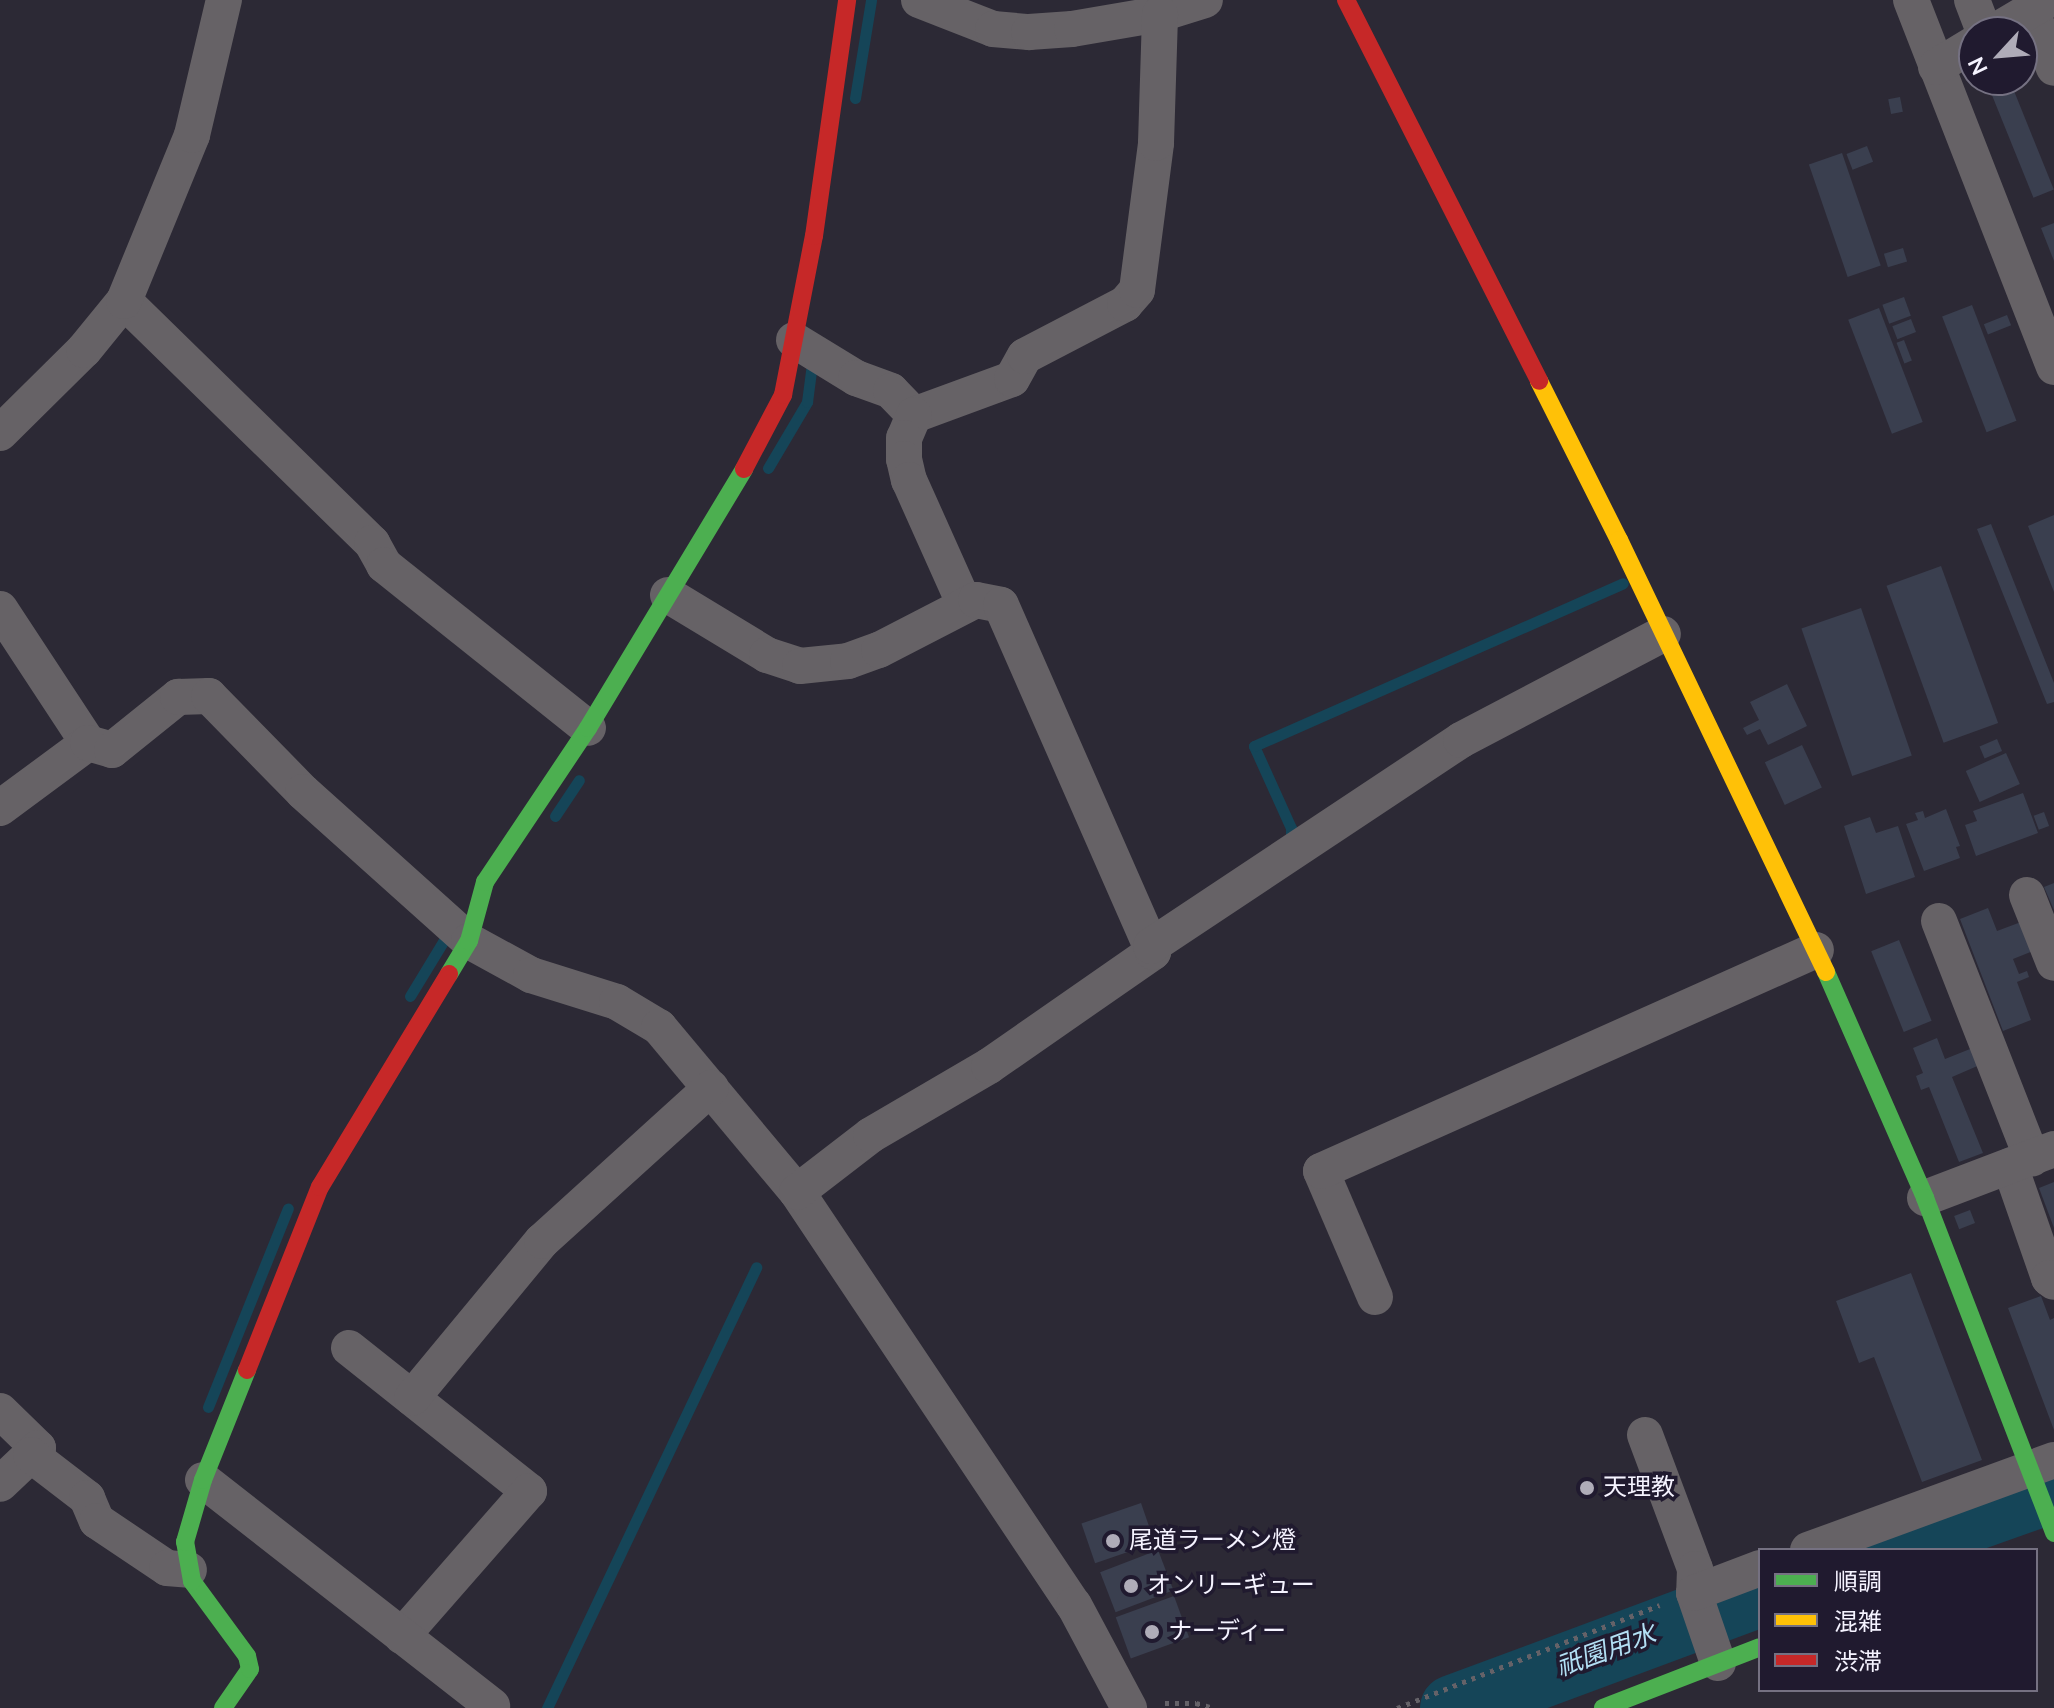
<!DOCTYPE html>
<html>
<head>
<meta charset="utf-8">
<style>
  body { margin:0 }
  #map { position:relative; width:2054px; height:1708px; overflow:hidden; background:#2c2935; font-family:"Nunito Sans","Noto Sans JP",sans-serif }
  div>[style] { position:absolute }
  .stream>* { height:11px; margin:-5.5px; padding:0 5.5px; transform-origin:5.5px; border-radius:5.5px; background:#154558 }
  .river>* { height:66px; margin:-33px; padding:0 33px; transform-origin:33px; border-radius:33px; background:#154558 }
  .building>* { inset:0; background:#3a3f4f; transform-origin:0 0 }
  .path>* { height:5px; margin-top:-2.5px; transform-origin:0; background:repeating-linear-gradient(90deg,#656268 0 4px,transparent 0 10px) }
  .street>* { height:36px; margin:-18px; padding:0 18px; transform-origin:18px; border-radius:18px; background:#666266 }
  .fast>* { height:18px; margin:-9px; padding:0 9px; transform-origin:9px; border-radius:9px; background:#4caf50 }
  .slow>* { height:18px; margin:-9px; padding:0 9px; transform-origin:9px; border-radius:9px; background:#ffc107 }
  .jam>* { height:18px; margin:-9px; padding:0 9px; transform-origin:9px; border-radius:9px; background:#c62828 }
  .dots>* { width:22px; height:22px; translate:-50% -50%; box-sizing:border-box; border:4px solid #201a2f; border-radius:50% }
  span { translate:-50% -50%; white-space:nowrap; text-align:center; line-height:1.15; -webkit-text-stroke:7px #201a2f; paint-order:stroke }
  .poi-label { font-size:24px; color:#f5f3ff }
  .left { translate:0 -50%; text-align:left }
  .water-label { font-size:26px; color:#b2dff4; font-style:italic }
  .legend { position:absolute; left:1758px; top:1548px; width:280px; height:144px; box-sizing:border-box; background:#201a2f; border:2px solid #757182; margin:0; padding:10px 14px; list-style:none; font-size:24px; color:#f5f3ff }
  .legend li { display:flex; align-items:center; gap:16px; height:40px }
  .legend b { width:40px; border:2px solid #757182 }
  .north { position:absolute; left:1958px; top:16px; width:80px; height:80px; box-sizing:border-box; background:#201a2f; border:2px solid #757182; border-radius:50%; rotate:244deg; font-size:22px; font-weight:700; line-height:32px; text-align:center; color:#f5f3ff }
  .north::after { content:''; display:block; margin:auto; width:28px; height:36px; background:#afacb8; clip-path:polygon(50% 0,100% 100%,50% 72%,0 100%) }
</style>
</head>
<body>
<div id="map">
  <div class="stream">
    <i style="left:855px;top:98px;width:99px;rotate:-80.7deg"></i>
    <i style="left:768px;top:468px;width:77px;rotate:-59.4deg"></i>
    <i style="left:807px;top:402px;width:46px;rotate:-82.6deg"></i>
    <i style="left:555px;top:816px;width:43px;rotate:-56.3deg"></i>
    <i style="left:1291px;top:834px;width:6px;rotate:-90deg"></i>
    <i style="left:1291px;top:828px;width:90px;rotate:-114.3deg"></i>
    <i style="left:1254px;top:746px;width:403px;rotate:-23.8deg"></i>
    <i style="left:410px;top:996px;width:66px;rotate:-58.7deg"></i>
    <i style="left:208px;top:1407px;width:214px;rotate:-68.1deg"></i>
    <i style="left:547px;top:1708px;width:488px;rotate:-64.6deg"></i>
  </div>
  <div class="river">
    <i style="left:1883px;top:1550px;width:182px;rotate:-19.6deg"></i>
    <i style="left:1453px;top:1708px;width:327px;rotate:-20.4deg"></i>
  </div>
  <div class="building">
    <i style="left:2010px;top:81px;width:117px;height:22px;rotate:68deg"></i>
    <i style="left:1900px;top:97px;width:15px;height:12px;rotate:79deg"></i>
    <i style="left:1867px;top:146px;width:17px;height:22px;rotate:69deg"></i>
    <i style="left:1842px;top:153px;width:119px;height:35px;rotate:71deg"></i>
    <i style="clip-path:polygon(2054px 223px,2054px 261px,2041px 228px)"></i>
    <i style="left:1903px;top:248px;width:14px;height:20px;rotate:73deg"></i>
    <i style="left:1904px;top:297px;width:20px;height:23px;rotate:70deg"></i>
    <i style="left:1972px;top:305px;width:124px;height:32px;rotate:69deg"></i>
    <i style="left:1879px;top:308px;width:122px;height:33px;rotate:69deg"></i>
    <i style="left:2007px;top:315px;width:11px;height:25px;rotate:68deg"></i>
    <i style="left:1911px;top:319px;width:14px;height:20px;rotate:69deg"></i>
    <i style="left:1904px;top:340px;width:22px;height:8px;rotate:69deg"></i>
    <i style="clip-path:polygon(2054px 515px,2054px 592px,2028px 526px)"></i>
    <i style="clip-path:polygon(1991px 524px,2054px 683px,2054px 702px,2047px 704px,1977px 529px)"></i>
    <i style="left:1941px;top:566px;width:167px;height:58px;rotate:70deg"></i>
    <i style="left:1861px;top:608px;width:156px;height:63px;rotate:71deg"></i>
    <i style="clip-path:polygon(1787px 684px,1807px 726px,1768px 745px,1760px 729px,1747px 735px,1743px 728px,1759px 720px,1750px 702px)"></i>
    <i style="left:1997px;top:739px;width:13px;height:19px;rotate:67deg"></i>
    <i style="left:1802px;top:745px;width:47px;height:41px;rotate:65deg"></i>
    <i style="left:2006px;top:753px;width:34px;height:44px;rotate:66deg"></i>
    <i style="clip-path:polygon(2023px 793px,2038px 833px,1976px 856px,1965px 825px,1977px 821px,1973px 811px)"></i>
    <i style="clip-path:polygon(1946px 809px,1960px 846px,1956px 847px,1960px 858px,1924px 871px,1906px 824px,1918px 820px,1915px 813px,1923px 811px,1925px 818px)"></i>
    <i style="left:2044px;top:812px;width:15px;height:11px;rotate:70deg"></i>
    <i style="clip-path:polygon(1870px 817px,1876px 833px,1898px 826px,1915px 877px,1866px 894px,1844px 826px)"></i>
    <i style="clip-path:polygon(2054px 883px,2054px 910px,2044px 887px)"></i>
    <i style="clip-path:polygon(1988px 908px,1997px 931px,2021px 922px,2033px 951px,2013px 959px,2019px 974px,2027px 971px,2029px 977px,2017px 982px,2031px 1020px,2003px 1031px,1960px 919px)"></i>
    <i style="left:1899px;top:940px;width:87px;height:30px;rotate:68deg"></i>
    <i style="clip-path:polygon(1937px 1038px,1945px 1059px,1975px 1047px,1982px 1064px,1952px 1077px,1983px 1153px,1959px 1162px,1929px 1087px,1921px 1090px,1916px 1076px,1923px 1073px,1913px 1048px)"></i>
    <i style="clip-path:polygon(2054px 1182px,2054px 1228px,2039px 1188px)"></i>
    <i style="left:1970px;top:1210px;width:14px;height:17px;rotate:69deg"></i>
    <i style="clip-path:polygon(1911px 1273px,1982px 1460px,1922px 1482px,1874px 1357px,1859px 1363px,1836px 1301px)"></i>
    <i style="clip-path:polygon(2041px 1296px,2050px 1320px,2054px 1318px,2054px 1430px,2008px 1308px)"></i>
    <i style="left:1141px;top:1503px;width:42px;height:63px;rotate:71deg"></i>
    <i style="left:1158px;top:1550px;width:43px;height:62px;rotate:69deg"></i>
    <i style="left:1174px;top:1596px;width:44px;height:62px;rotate:70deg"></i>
  </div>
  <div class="path">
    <i style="left:1165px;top:1703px;width:31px"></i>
    <i style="left:1196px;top:1703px;width:18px;rotate:16deg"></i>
    <i style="left:1397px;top:1708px;width:282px;rotate:-21.4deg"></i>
  </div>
  <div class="street">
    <i style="left:919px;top:0;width:79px;rotate:21.4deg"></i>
    <i style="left:993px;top:29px;width:36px;rotate:5deg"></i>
    <i style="left:1029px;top:32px;width:43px;rotate:-4deg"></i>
    <i style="left:1072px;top:29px;width:89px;rotate:-9.7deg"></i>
    <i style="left:1160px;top:14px;width:47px;rotate:-17.3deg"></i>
    <i style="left:1911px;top:0;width:394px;rotate:68.7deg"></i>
    <i style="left:1972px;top:0;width:34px;rotate:69deg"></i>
    <i style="left:2031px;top:10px;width:62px;rotate:68.4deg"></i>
    <i style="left:1994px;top:32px;width:63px;rotate:-30.7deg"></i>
    <i style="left:1936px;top:67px;width:44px;rotate:-31.2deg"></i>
    <i style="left:124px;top:301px;width:347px;rotate:44.3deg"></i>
    <i style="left:372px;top:543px;width:25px;rotate:61deg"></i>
    <i style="left:384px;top:565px;width:261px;rotate:38.6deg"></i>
    <i style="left:794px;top:340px;width:73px;rotate:31.5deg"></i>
    <i style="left:856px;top:378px;width:37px;rotate:20deg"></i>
    <i style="left:891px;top:391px;width:33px;rotate:46deg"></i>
    <i style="left:914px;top:415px;width:104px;rotate:-20.2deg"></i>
    <i style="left:1012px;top:379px;width:26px;rotate:-61deg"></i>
    <i style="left:1025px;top:356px;width:113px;rotate:-27.5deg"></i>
    <i style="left:1125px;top:304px;width:18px;rotate:-49deg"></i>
    <i style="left:1137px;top:290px;width:148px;rotate:-82.6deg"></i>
    <i style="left:1156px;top:143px;width:129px;rotate:-88.2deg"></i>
    <i style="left:914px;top:415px;width:25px;rotate:113deg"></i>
    <i style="left:904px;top:438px;width:21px;rotate:90deg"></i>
    <i style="left:904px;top:459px;width:22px;rotate:77deg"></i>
    <i style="left:909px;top:480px;width:137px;rotate:65.9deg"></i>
    <i style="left:0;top:433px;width:118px;rotate:-44.7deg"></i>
    <i style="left:84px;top:350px;width:63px;rotate:-50.8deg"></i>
    <i style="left:124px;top:301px;width:179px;rotate:-67.7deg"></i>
    <i style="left:192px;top:135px;width:139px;rotate:-76.7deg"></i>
    <i style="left:668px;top:595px;width:116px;rotate:31.2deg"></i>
    <i style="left:767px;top:655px;width:35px;rotate:18deg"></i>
    <i style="left:800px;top:666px;width:48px;rotate:-5.9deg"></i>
    <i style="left:848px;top:661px;width:33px;rotate:-20deg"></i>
    <i style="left:879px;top:650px;width:109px;rotate:-27.3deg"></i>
    <i style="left:976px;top:600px;width:25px;rotate:11deg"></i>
    <i style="left:1001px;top:605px;width:373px;rotate:66.3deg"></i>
    <i style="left:0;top:609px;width:160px;rotate:56.7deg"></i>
    <i style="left:0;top:808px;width:109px;rotate:-36.5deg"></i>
    <i style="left:88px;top:743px;width:25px;rotate:16deg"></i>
    <i style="left:112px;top:750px;width:85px;rotate:-38.8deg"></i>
    <i style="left:178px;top:697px;width:31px;rotate:-2deg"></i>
    <i style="left:209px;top:696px;width:134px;rotate:45.6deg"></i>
    <i style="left:303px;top:792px;width:223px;rotate:41.9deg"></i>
    <i style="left:469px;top:941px;width:71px;rotate:28.7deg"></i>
    <i style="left:531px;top:975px;width:90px;rotate:17.4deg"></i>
    <i style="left:617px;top:1002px;width:49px;rotate:30.8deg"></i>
    <i style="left:659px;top:1027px;width:215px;rotate:50.1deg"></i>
    <i style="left:797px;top:1192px;width:497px;rotate:56.2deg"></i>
    <i style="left:1074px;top:1605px;width:117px;rotate:61.9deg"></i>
    <i style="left:2027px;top:895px;width:73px;rotate:68.3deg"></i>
    <i style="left:1939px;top:921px;width:255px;rotate:68.6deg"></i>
    <i style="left:2010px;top:1166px;width:119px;rotate:70.8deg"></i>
    <i style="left:2049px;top:1278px;width:6px;rotate:39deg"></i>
    <i style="left:797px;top:1192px;width:93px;rotate:-37.6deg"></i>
    <i style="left:871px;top:1135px;width:137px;rotate:-30.3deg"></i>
    <i style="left:989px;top:1066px;width:200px;rotate:-34.8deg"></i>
    <i style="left:1153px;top:952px;width:6px;rotate:-108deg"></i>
    <i style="left:1151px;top:946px;width:372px;rotate:-33.6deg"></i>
    <i style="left:1461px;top:740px;width:228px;rotate:-27.7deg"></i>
    <i style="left:1925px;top:1198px;width:138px;rotate:-20.8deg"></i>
    <i style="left:1375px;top:1297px;width:137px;rotate:-113.2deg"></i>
    <i style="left:1321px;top:1171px;width:542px;rotate:-24.06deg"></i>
    <i style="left:349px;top:1348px;width:230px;rotate:38.5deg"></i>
    <i style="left:529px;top:1491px;width:193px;rotate:131.2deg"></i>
    <i style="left:412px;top:1398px;width:204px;rotate:-50.4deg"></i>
    <i style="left:542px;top:1241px;width:228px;rotate:-42.2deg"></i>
    <i style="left:0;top:1411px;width:53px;rotate:44.2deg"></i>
    <i style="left:38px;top:1448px;width:52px;rotate:136.5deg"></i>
    <i style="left:1645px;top:1435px;width:143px;rotate:69.5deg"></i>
    <i style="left:1695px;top:1569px;width:24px;rotate:92deg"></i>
    <i style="left:1694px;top:1593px;width:74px;rotate:71.1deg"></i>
    <i style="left:31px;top:1455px;width:71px;rotate:37.5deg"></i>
    <i style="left:87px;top:1498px;width:25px;rotate:67deg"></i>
    <i style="left:97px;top:1521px;width:84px;rotate:33.9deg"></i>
    <i style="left:167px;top:1568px;width:22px;rotate:5deg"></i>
    <i style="left:203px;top:1480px;width:367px;rotate:38deg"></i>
    <i style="left:1808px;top:1550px;width:262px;rotate:-20.1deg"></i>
    <i style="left:1694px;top:1593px;width:71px;rotate:-20.7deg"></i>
  </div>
  <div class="fast">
    <i style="left:1826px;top:972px;width:247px;rotate:66.3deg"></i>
    <i style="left:1925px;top:1198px;width:359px;rotate:68.9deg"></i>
    <i style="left:449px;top:974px;width:39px;rotate:-59deg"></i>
    <i style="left:469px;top:941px;width:61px;rotate:-74.8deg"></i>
    <i style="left:485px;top:882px;width:185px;rotate:-56.2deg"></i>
    <i style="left:588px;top:728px;width:302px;rotate:-58.9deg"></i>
    <i style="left:223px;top:1708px;width:47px;rotate:-55.3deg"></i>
    <i style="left:250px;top:1669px;width:13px;rotate:-103deg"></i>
    <i style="left:247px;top:1656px;width:93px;rotate:-126.3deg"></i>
    <i style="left:192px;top:1581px;width:40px;rotate:-100deg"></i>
    <i style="left:185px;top:1542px;width:65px;rotate:-73.8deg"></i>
    <i style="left:203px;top:1480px;width:118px;rotate:-68.2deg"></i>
    <i style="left:1603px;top:1708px;width:168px;rotate:-21.2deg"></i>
  </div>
  <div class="slow">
    <i style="left:1539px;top:381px;width:178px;rotate:63.3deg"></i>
    <i style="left:1619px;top:540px;width:479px;rotate:64.4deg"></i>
  </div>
  <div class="jam">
    <i style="left:1346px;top:0;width:427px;rotate:63.1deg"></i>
    <i style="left:744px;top:469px;width:84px;rotate:-62.2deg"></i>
    <i style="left:783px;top:395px;width:162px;rotate:-79deg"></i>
    <i style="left:814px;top:236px;width:238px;rotate:-82deg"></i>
    <i style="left:247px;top:1370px;width:197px;rotate:-68.3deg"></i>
    <i style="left:320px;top:1187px;width:249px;rotate:-58.8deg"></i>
  </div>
  <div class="dots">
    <i style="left:1587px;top:1488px;background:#afacb8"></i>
    <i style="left:1113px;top:1541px;background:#afacb8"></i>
    <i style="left:1131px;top:1586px;background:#afacb8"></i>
    <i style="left:1152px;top:1632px;background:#afacb8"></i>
  </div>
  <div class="poi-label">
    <span class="left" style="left:1603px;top:1488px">天理教</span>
    <span class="left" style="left:1129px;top:1541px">尾道ラーメン燈</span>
    <span class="left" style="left:1147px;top:1586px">オンリーギュー</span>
    <span class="left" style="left:1168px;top:1632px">ナーディー</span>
  </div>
  <div class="water-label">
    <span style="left:1606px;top:1651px;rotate:-20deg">祇園用水</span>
  </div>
  <ul class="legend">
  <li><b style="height:10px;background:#4caf50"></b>順調</li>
  <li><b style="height:10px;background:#ffc107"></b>混雑</li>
  <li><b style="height:10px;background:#c62828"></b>渋滞</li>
  </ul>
  <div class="north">N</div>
</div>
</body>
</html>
